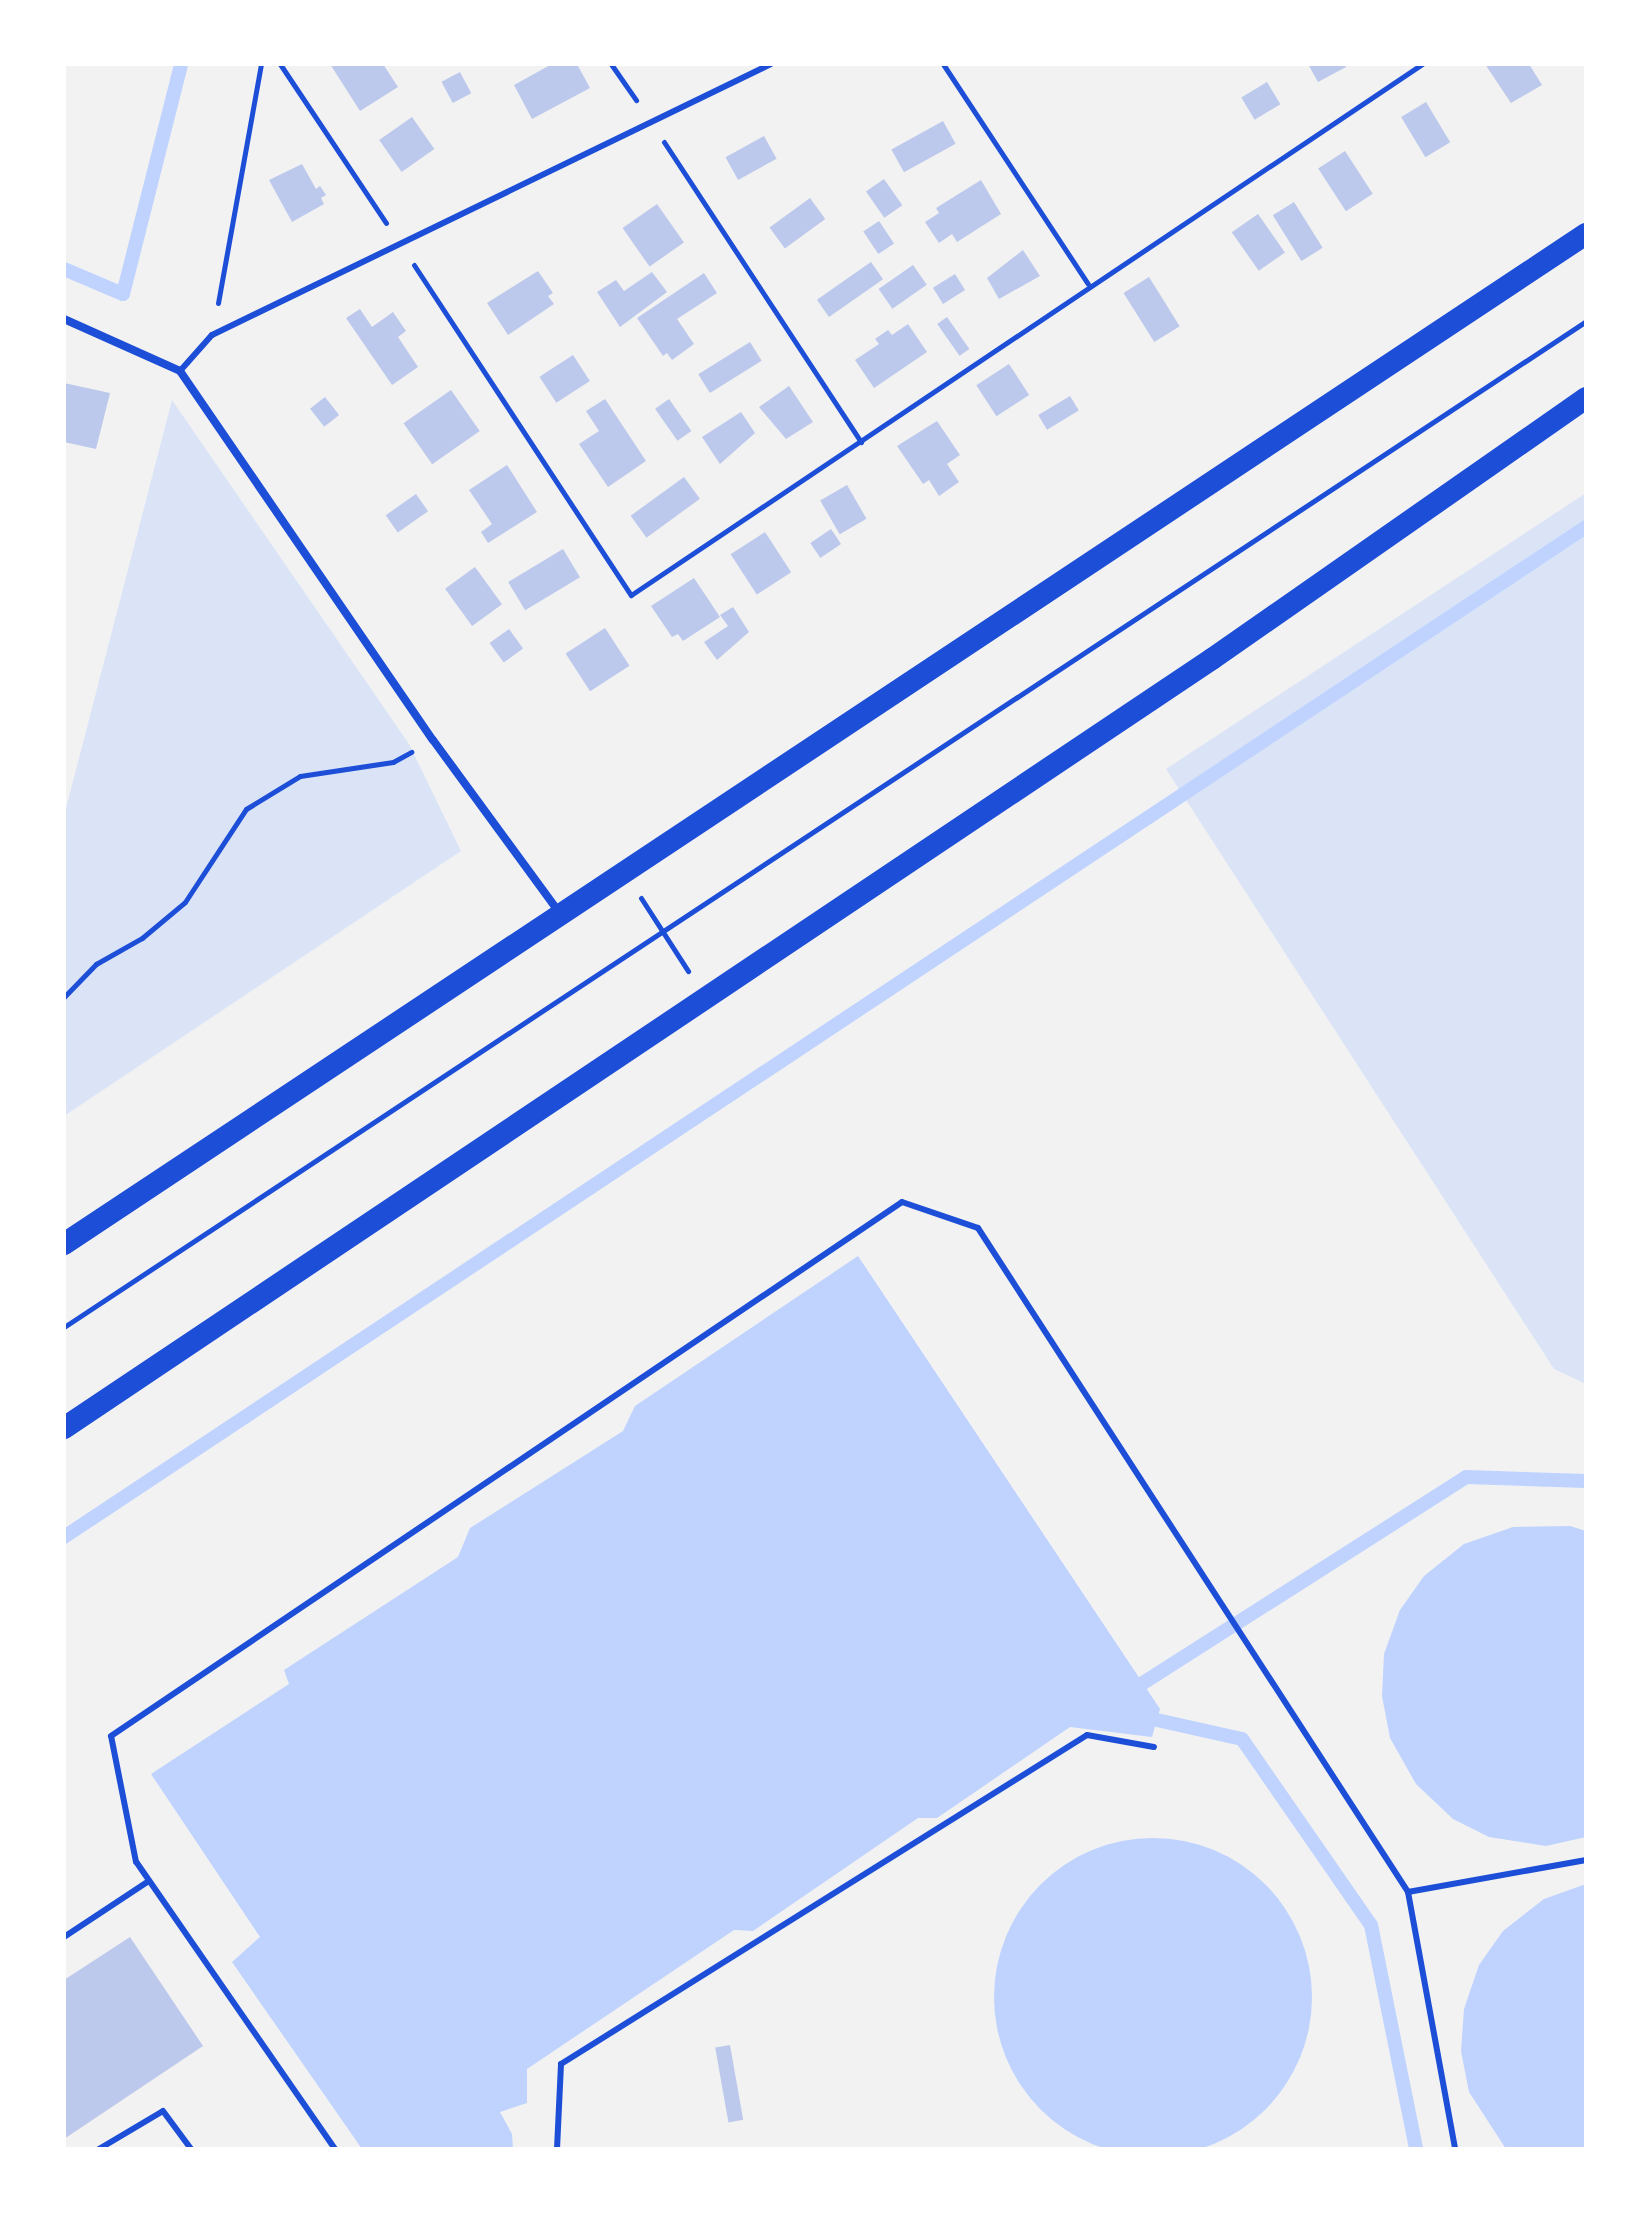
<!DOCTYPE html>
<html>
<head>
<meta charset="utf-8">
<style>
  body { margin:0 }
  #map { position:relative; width:1650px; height:2213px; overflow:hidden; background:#f2f2f2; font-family:Signika,sans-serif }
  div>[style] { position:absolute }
  .green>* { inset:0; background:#dbe4f7 }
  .water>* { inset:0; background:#bfd3fe }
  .round { border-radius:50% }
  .stream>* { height:14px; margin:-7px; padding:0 7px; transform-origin:7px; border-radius:7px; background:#bfd3fe }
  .building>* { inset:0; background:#bdc9ec; transform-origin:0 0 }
  .path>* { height:5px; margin:-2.5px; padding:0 2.5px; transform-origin:2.5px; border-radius:2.5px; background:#1d4ed8 }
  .service>* { height:6px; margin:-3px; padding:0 3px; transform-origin:3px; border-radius:3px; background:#1d4ed8 }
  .minor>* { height:8px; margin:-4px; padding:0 4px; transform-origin:4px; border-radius:4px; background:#1d4ed8 }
  .trunk>* { height:22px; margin:-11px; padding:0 11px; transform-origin:11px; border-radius:11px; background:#1d4ed8 }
  span { translate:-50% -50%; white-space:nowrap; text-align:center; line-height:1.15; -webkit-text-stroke:6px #fff; paint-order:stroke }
  .frame { position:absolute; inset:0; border:66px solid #fff; pointer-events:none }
</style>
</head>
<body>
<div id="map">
  <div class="green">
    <i style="clip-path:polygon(172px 400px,409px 744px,461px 851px,64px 1116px,64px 816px)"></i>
    <i style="clip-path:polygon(1586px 493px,1586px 1384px,1554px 1369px,1166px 769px)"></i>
  </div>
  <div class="water">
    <i style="clip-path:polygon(858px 1256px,1160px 1709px,1152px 1737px,1070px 1727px,937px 1818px,918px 1818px,753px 1931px,734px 1930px,527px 2069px,527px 2103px,500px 2112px,512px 2134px,513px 2149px,362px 2149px,232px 1962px,260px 1937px,151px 1774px,289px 1684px,284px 1670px,458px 1557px,470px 1528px,623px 1431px,635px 1406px)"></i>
    <i style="clip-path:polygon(1570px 1526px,1586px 1531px,1586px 1837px,1546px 1846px,1489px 1837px,1453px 1819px,1416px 1784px,1390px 1738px,1382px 1696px,1384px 1654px,1400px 1610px,1424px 1576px,1464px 1544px,1513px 1527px)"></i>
    <i class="round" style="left:994px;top:1838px;width:318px;height:318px"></i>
    <i style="clip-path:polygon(1586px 1884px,1586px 2149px,1506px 2149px,1469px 2092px,1461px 2051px,1464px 2009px,1479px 1965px,1503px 1931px,1544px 1899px)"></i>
  </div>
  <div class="stream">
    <i style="left:64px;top:269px;width:64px;rotate:23deg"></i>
    <i style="left:123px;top:294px;width:237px;rotate:-75.8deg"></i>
    <i style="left:64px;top:1537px;width:1827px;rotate:-33.57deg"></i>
    <i style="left:1143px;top:1683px;width:383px;rotate:-32.5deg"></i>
    <i style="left:1466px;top:1477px;width:120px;rotate:1.9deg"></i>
    <i style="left:1157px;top:1720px;width:87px;rotate:12.6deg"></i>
    <i style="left:1242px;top:1739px;width:226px;rotate:55.3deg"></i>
    <i style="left:1371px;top:1925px;width:228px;rotate:78.6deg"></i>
  </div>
  <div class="building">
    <i style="clip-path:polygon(330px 64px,383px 64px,398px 87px,360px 111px)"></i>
    <i style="clip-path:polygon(552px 64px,577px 64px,590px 88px,532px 119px,514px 85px)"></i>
    <i style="clip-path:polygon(1308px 64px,1344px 64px,1346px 67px,1318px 82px)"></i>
    <i style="clip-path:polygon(1485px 64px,1529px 64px,1542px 85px,1511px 103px)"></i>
    <i style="left:460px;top:72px;width:24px;height:21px;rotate:62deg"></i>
    <i style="left:1267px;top:82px;width:26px;height:30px;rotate:59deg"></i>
    <i style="left:1426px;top:102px;width:47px;height:29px;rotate:59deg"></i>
    <i style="left:412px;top:117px;width:39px;height:40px;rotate:55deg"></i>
    <i style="left:943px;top:121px;width:26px;height:59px;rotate:61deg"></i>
    <i style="left:764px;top:136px;width:26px;height:44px;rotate:61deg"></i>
    <i style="left:1345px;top:151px;width:51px;height:32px;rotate:57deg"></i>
    <i style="clip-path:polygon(302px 164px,316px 189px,320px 186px,326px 195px,321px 198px,324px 204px,292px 222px,269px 180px)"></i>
    <i style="left:884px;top:179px;width:32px;height:22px;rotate:55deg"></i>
    <i style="clip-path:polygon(981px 180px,1001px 214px,957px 242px,952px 234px,939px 243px,925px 222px,939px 213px,936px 208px)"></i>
    <i style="left:810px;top:198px;width:26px;height:50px;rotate:54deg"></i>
    <i style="left:1294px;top:202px;width:54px;height:25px;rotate:58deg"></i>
    <i style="left:657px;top:204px;width:47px;height:42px;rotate:55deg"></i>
    <i style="left:1258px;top:214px;width:47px;height:32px;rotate:55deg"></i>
    <i style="left:879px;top:221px;width:27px;height:19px;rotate:56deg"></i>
    <i style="clip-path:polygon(1023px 250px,1040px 276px,999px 299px,987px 278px)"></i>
    <i style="left:871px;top:262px;width:21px;height:66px;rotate:55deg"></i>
    <i style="left:913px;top:265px;width:24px;height:42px;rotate:55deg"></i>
    <i style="clip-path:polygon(538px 271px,553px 293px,548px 296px,554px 304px,508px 335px,487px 303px)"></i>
    <i style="clip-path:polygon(652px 272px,667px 292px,620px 327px,597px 292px,616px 280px,624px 291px)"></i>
    <i style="clip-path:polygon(704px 273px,717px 293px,677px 319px,694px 344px,672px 360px,667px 353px,663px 356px,637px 318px)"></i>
    <i style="left:955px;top:274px;width:19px;height:26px;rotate:58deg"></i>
    <i style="left:1149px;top:277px;width:58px;height:30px;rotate:58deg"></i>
    <i style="clip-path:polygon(360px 309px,372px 327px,393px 312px,406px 331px,398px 337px,418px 367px,392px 385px,346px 318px)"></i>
    <i style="left:947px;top:317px;width:39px;height:12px;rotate:55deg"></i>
    <i style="clip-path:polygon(908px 324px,927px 352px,874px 388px,855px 360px,879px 344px,875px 339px,888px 330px,892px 335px)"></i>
    <i style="left:750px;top:342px;width:22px;height:61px;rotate:58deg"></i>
    <i style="left:573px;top:355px;width:31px;height:40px;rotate:57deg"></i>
    <i style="left:1009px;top:364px;width:37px;height:39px;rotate:57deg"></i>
    <i style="clip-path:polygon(64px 383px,110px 393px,96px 449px,64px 442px)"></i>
    <i style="clip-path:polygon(789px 386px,813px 422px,786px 439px,759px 407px)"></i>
    <i style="left:451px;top:390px;width:50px;height:58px;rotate:55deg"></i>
    <i style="left:1070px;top:396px;width:17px;height:37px;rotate:59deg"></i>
    <i style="left:325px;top:397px;width:23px;height:19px;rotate:52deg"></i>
    <i style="clip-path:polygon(605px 399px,646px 461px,608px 487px,579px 444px,599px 431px,586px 411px)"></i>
    <i style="left:669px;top:399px;width:39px;height:17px;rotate:55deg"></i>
    <i style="clip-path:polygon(741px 412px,755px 433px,720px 464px,702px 437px)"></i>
    <i style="clip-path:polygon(937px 421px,960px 455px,947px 464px,959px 482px,939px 496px,929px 480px,923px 484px,897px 446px)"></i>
    <i style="clip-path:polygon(507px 465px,537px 512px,488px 543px,481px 532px,492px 524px,469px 490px)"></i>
    <i style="left:684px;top:477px;width:27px;height:66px;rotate:54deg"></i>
    <i style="left:847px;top:485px;width:39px;height:31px;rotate:60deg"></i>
    <i style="left:416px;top:494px;width:21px;height:37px;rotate:55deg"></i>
    <i style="left:831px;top:529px;width:18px;height:25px;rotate:56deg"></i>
    <i style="left:765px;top:532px;width:48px;height:41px;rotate:57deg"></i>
    <i style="left:563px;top:549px;width:33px;height:64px;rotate:59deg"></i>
    <i style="left:475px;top:567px;width:46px;height:37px;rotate:54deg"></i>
    <i style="clip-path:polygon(694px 578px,720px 617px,683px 641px,678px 634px,672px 637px,651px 606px)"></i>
    <i style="clip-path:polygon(733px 607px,749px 632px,717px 660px,704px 642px,728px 626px,720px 615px)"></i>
    <i style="left:605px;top:628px;width:45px;height:47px;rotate:57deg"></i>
    <i style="left:509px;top:629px;width:24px;height:24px;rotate:54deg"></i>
    <i style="clip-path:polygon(130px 1937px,203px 2046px,64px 2139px,64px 1980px)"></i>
    <i style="left:730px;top:2045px;width:76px;height:15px;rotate:80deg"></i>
  </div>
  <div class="path">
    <i style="left:280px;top:64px;width:191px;rotate:56.3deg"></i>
    <i style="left:611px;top:64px;width:44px;rotate:55.2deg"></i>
    <i style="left:943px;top:64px;width:263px;rotate:56.6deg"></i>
    <i style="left:664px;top:142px;width:359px;rotate:56.7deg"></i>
    <i style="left:414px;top:265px;width:395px;rotate:56.7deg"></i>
    <i style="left:631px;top:595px;width:953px;rotate:-33.87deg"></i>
    <i style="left:218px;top:303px;width:243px;rotate:-79.8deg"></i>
    <i style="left:641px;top:898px;width:87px;rotate:57.2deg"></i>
    <i style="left:64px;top:997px;width:46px;rotate:-45.9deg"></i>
    <i style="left:96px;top:964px;width:53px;rotate:-29.5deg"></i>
    <i style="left:142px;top:938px;width:56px;rotate:-39.9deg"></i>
    <i style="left:185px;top:902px;width:111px;rotate:-56.7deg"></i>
    <i style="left:246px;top:809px;width:63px;rotate:-31.4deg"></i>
    <i style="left:300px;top:776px;width:94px;rotate:-8.6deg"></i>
    <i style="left:393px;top:762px;width:21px;rotate:-29deg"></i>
    <i style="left:64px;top:1327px;width:1824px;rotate:-33.46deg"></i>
  </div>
  <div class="service">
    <i style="left:180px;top:371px;width:48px;rotate:-48.4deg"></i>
    <i style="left:212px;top:335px;width:621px;rotate:-25.86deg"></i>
    <i style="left:1408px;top:1892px;width:181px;rotate:-10.2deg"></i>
    <i style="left:64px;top:1937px;width:102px;rotate:-33.4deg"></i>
    <i style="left:99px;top:2149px;width:74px;rotate:-30.7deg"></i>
    <i style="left:163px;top:2111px;width:47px;rotate:53.6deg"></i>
    <i style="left:335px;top:2149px;width:349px;rotate:-124.7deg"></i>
    <i style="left:136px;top:1862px;width:128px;rotate:-101.2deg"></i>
    <i style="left:111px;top:1736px;width:954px;rotate:-34.02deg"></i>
    <i style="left:902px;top:1202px;width:80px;rotate:18.9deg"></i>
    <i style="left:978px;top:1228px;width:791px;rotate:57.07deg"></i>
    <i style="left:1408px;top:1892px;width:261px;rotate:79.6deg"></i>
    <i style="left:557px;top:2149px;width:85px;rotate:-87.3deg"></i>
    <i style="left:561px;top:2064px;width:620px;rotate:-32.02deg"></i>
    <i style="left:1087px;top:1735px;width:68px;rotate:10.2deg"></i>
  </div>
  <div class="minor">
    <i style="left:64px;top:319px;width:127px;rotate:24.1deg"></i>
    <i style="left:180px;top:371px;width:447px;rotate:55.6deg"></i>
    <i style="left:433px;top:740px;width:213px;rotate:53.8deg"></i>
  </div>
  <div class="trunk">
    <i style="left:64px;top:1244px;width:1827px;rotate:-33.57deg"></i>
    <i style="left:64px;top:1428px;width:1382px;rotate:-33.82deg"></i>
    <i style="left:1212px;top:659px;width:456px;rotate:-34.9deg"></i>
  </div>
  <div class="frame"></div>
</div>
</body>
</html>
